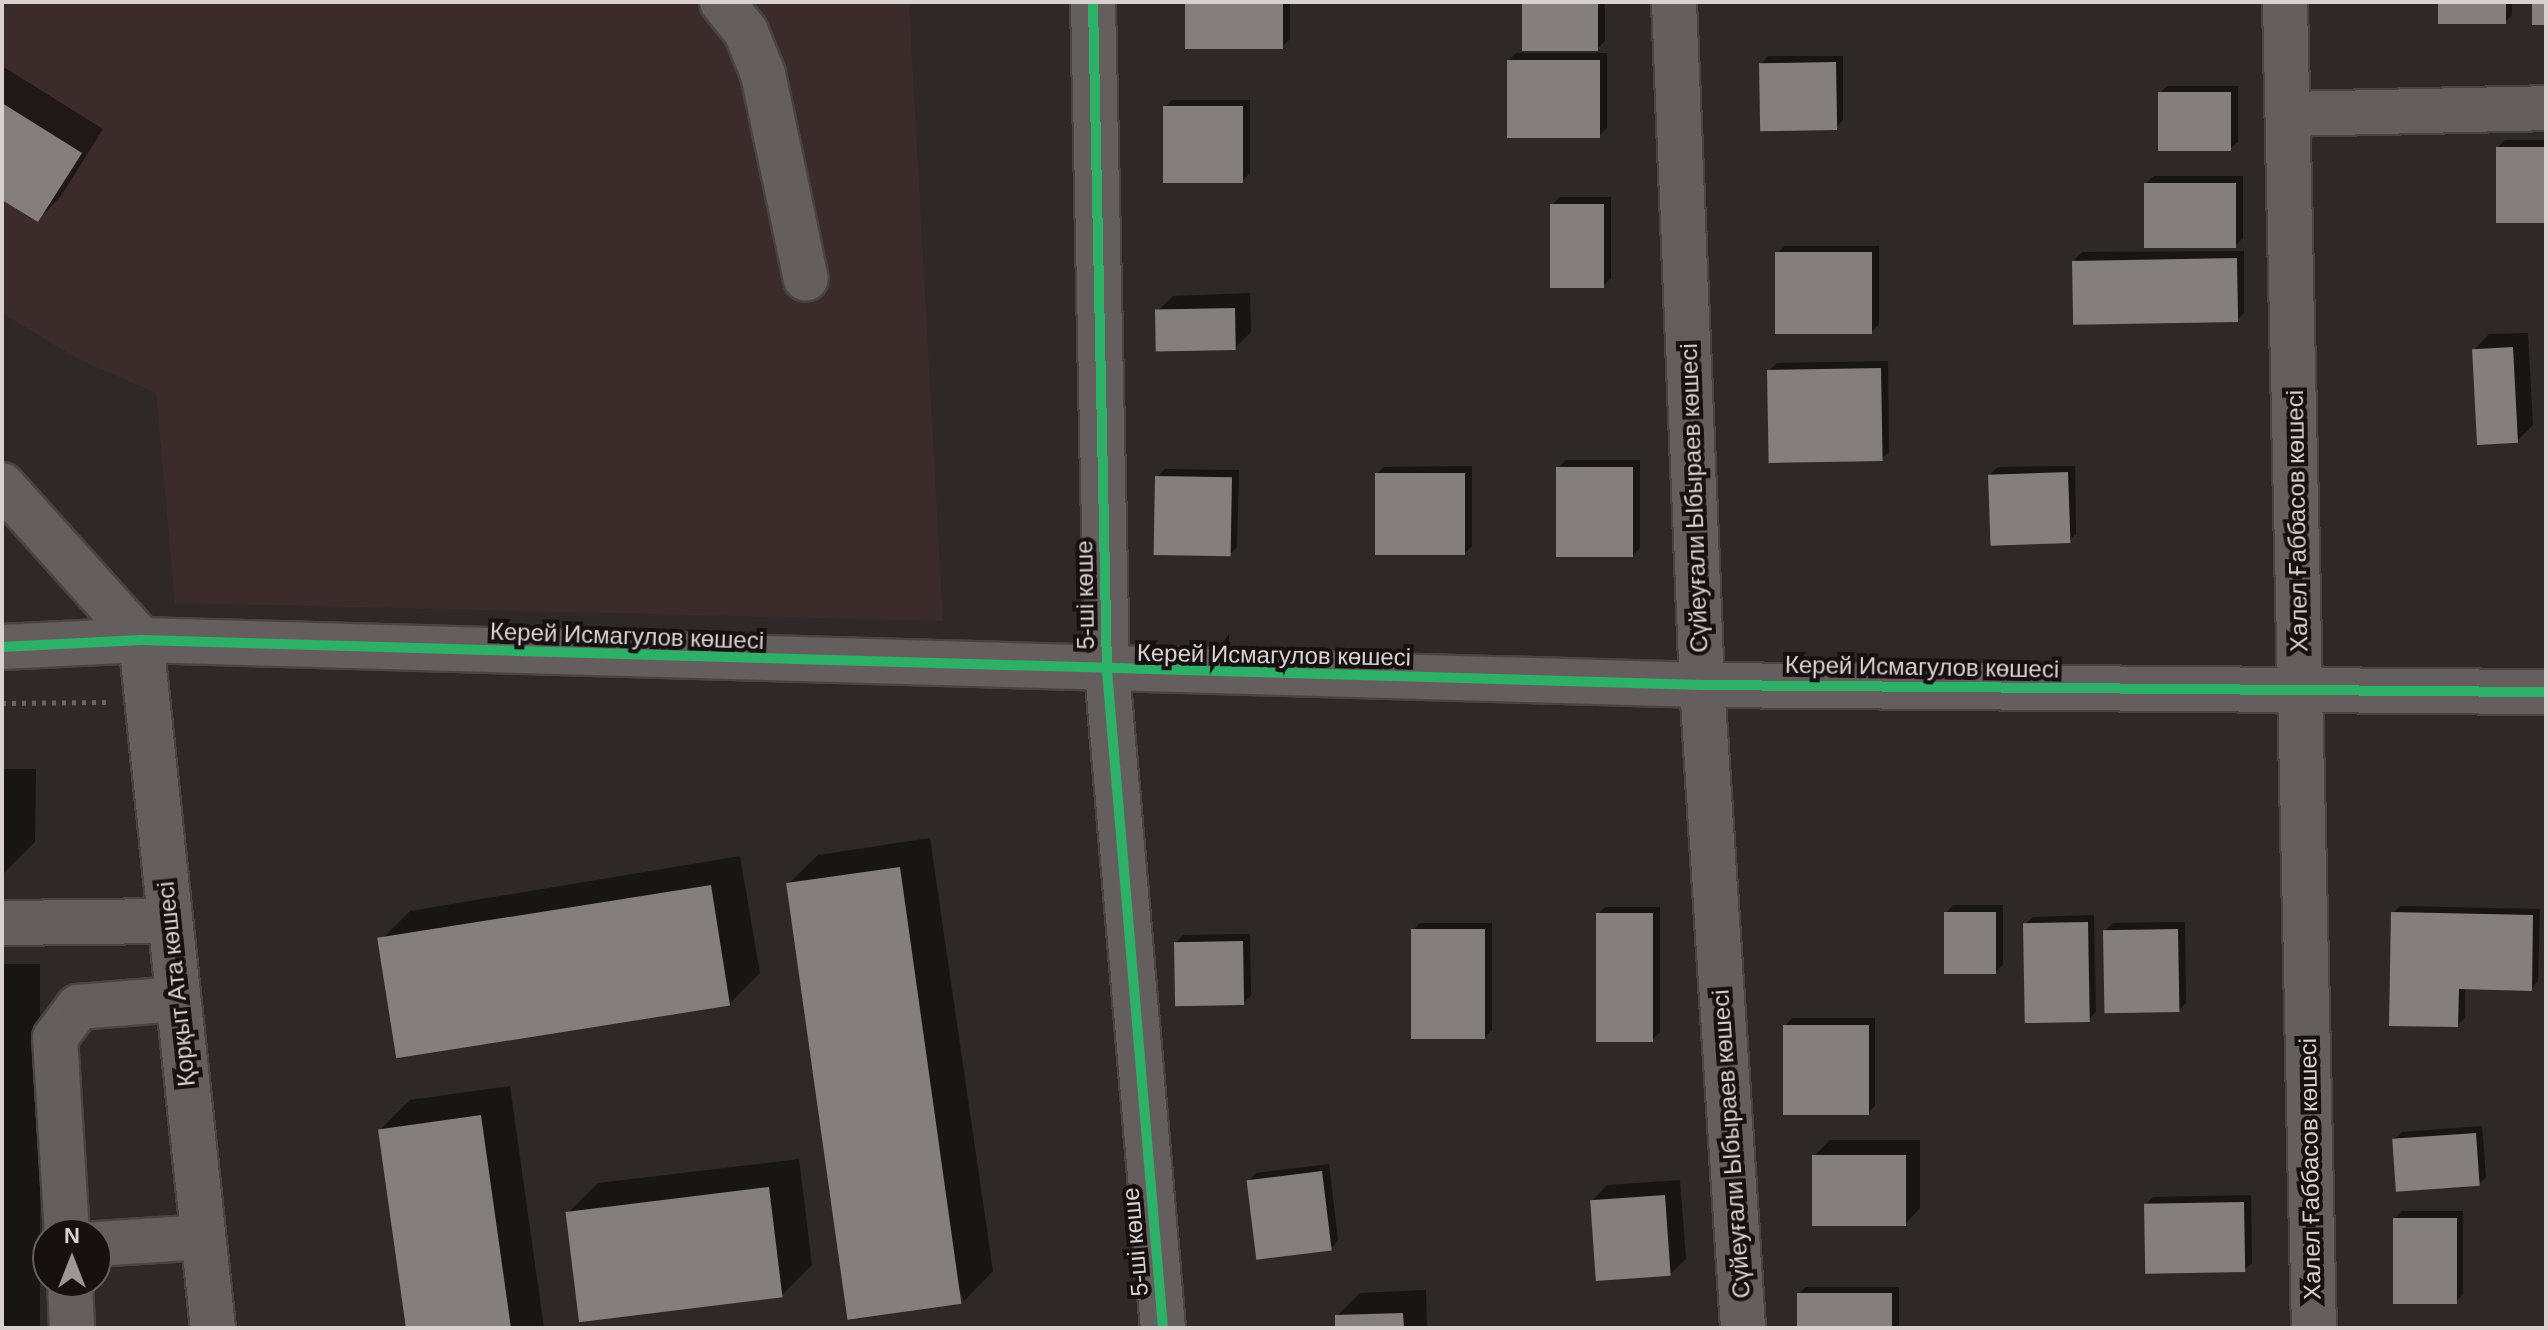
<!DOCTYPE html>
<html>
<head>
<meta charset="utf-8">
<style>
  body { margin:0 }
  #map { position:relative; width:2548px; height:1330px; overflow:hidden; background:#2e2828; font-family:Arial,sans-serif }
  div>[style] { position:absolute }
  .built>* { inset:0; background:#3c2b2b }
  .shadow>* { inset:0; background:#0007; transform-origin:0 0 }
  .building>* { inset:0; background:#847f7e; transform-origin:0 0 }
  .path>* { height:5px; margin-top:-2.5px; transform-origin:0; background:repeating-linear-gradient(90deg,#696464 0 4px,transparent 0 10px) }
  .roads { filter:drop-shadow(2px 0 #494444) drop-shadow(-2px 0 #494444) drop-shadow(0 2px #494444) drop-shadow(0 -2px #494444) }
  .minor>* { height:44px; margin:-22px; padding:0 22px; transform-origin:22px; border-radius:22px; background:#645f5e }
  .cycleway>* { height:10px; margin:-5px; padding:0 5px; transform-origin:5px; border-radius:5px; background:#2db169 }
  span { translate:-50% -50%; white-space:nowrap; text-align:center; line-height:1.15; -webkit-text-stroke:8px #161110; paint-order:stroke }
  .street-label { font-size:24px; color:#d9d1d0 }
  .frame { position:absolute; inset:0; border:4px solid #d9d1d0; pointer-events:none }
  .north { position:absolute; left:32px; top:1218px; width:80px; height:80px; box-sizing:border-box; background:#161110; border:2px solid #645e5d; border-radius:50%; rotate:0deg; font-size:22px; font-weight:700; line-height:32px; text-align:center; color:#d9d1d0 }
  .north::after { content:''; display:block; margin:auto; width:28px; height:36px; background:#9d9695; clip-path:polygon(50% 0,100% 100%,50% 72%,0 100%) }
</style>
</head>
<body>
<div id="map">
  <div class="built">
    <i style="clip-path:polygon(2px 2px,909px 2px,943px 621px,175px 603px,156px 393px,78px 359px,2px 313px)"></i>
  </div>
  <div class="shadow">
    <i style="clip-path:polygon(1187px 2px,1290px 2px,1290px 39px,1282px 47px)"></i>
    <i style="clip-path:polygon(1524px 2px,1605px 2px,1605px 41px,1597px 49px)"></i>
    <i style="clip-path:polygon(2440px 2px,2512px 2px,2512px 15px,2505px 22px)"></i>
    <i style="clip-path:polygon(1516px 53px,1607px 53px,1607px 128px,1599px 136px,1509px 60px)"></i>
    <i style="clip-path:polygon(1768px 56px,1843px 56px,1843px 120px,1836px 128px,1761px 64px)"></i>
    <i style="clip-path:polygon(2px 66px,103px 129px,61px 196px,38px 220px,2px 197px)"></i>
    <i style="clip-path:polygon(2167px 86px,2238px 86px,2238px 142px,2230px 149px,2160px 93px)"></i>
    <i style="clip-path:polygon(1172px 100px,1250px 100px,1250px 173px,1242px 181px,1165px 107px)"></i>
    <i style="clip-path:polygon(2505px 140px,2546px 140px,2546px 221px,2498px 147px)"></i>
    <i style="clip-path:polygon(2154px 176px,2243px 176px,2243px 238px,2235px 246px,2146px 183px)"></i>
    <i style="clip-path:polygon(1560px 197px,1611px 197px,1611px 278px,1603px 286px,1552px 205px)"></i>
    <i style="clip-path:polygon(1785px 246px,1879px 246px,1879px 325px,1871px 332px,1777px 253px)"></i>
    <i style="clip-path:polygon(2244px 251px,2244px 313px,2237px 320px,2074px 260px,2082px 252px)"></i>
    <i style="clip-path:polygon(1250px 293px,1251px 332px,1235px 348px,1157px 312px,1173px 296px)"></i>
    <i style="clip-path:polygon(2528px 333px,2533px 425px,2517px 441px,2474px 350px,2489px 334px)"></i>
    <i style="clip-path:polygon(1888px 361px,1889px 452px,1881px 459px,1769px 371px,1777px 363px)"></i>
    <i style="clip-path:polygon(1566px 460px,1640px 460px,1640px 548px,1633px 555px,1558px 468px)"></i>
    <i style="clip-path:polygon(1472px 466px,1472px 546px,1465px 553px,1376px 474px,1384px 467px)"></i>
    <i style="clip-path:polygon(2075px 466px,2076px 534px,2069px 541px,1990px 474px,1998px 467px)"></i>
    <i style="clip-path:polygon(1165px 469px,1239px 470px,1237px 547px,1230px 554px,1157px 477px)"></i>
    <i style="clip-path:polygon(2px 769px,36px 769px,35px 842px,2px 875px)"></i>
    <i style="clip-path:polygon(930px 838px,993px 1271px,964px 1301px,788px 884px,818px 855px)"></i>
    <i style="clip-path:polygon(740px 856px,760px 973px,730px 1003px,380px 941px,410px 911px)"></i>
    <i style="clip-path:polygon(1953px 905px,2003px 905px,2003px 965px,1995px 972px,1946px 913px)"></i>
    <i style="clip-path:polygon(2400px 906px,2540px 909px,2538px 981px,2531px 989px,2465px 988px,2465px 1018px,2457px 1025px,2393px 913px)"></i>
    <i style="clip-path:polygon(1605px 907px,1660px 907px,1660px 1032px,1652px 1040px,1598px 914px)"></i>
    <i style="clip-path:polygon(2094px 915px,2096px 1012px,2088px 1020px,2025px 924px,2033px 917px)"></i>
    <i style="clip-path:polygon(2185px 922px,2186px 1003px,2179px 1010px,2105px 931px,2113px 923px)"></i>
    <i style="clip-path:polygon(1420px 923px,1492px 923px,1492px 1030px,1485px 1037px,1413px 930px)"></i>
    <i style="clip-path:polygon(1250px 934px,1251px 995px,1244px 1003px,1176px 943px,1183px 935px)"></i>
    <i style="left:2px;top:964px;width:38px;height:364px"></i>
    <i style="clip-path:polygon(1792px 1018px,1875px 1018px,1875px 1106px,1868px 1113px,1785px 1026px)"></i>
    <i style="clip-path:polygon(510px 1086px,544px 1328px,408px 1328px,380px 1130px,410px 1100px)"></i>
    <i style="clip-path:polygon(2482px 1126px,2486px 1177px,2479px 1184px,2394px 1139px,2402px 1132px)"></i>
    <i style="clip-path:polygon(1830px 1140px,1920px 1140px,1920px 1208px,1905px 1224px,1814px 1156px)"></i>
    <i style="clip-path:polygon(799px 1159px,812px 1265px,782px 1295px,568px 1213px,598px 1183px)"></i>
    <i style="clip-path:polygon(1329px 1164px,1338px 1240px,1331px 1248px,1249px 1181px,1256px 1173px)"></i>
    <i style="clip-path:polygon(1680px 1180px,1686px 1259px,1670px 1274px,1592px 1201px,1607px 1185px)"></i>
    <i style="clip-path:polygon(2251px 1195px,2252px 1263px,2244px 1270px,2146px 1204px,2153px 1197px)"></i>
    <i style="clip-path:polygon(2402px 1211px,2463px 1211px,2463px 1294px,2456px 1302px,2395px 1218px)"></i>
    <i style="clip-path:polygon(1806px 1287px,1899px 1287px,1899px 1328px,1799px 1328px,1799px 1294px)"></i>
    <i style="clip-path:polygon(1426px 1290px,1427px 1328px,1337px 1328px,1337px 1316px,1360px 1293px)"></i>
  </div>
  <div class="building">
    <i style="left:1185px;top:2px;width:98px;height:47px"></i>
    <i style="left:1522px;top:2px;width:76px;height:49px"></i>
    <i style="left:2438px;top:2px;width:68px;height:22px"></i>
    <i style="left:2532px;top:2px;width:14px;height:23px"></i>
    <i style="left:1507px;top:60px;width:93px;height:78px"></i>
    <i style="left:1836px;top:62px;width:68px;height:77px;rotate:89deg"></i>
    <i style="left:2158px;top:92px;width:73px;height:59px"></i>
    <i style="clip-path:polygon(2px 103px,82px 153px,38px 222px,2px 200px)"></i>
    <i style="left:1163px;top:106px;width:80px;height:77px"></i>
    <i style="left:2496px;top:147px;width:50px;height:76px"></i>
    <i style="left:2144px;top:183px;width:92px;height:65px"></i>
    <i style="left:1550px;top:204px;width:54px;height:84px"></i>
    <i style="left:1775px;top:252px;width:97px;height:82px"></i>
    <i style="left:2237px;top:258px;width:64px;height:165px;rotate:89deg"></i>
    <i style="left:1235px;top:308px;width:42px;height:80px;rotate:89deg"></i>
    <i style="left:2513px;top:347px;width:96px;height:41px;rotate:87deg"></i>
    <i style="left:1881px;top:368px;width:93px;height:114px;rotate:89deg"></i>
    <i style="left:1556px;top:467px;width:77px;height:90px"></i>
    <i style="left:2068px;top:472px;width:71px;height:80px;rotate:88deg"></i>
    <i style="left:1465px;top:473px;width:82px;height:90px;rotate:90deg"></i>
    <i style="left:1155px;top:476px;width:77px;height:79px;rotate:1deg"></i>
    <i style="left:900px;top:867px;width:441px;height:115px;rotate:82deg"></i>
    <i style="left:711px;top:885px;width:122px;height:338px;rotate:81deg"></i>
    <i style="left:1944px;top:912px;width:52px;height:62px"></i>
    <i style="clip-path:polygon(2391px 912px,2533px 915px,2532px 991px,2459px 989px,2458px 1027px,2389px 1026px)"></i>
    <i style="left:1596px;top:913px;width:57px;height:129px"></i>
    <i style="left:2088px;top:922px;width:100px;height:65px;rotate:89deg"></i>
    <i style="left:1411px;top:929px;width:74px;height:110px"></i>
    <i style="left:2178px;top:929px;width:83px;height:75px;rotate:89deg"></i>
    <i style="left:1243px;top:941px;width:64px;height:69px;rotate:89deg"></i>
    <i style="left:1783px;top:1025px;width:86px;height:90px"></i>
    <i style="left:481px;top:1115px;width:215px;height:104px;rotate:82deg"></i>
    <i style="left:2476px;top:1133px;width:53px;height:84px;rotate:86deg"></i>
    <i style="left:1812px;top:1155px;width:94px;height:71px"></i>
    <i style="left:1322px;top:1171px;width:80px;height:76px;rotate:83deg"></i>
    <i style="left:769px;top:1187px;width:111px;height:205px;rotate:83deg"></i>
    <i style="left:1665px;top:1195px;width:81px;height:75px;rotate:86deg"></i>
    <i style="left:2244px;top:1202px;width:70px;height:100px;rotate:89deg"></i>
    <i style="left:2393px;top:1218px;width:64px;height:86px"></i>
    <i style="left:1797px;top:1293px;width:95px;height:35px"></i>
    <i style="clip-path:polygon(1403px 1313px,1404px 1328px,1335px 1328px,1335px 1315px)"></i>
  </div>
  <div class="path">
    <i style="left:2px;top:703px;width:104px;rotate:-0.6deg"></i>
  </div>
  <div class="roads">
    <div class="minor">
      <i style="left:722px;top:2px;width:38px;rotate:51deg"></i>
      <i style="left:746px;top:32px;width:45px;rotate:68deg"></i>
      <i style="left:763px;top:74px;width:209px;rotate:78.2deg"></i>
      <i style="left:1093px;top:2px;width:669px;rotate:88.8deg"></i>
      <i style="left:1107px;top:671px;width:659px;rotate:85.13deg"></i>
      <i style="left:1674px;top:2px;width:684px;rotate:87.65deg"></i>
      <i style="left:1702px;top:685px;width:644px;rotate:86.35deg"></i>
      <i style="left:2285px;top:2px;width:1326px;rotate:88.75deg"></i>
      <i style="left:2289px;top:114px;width:257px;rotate:-1.3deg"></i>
      <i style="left:2px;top:485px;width:208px;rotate:48.1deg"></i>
      <i style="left:141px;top:640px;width:692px;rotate:84.03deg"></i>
      <i style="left:2px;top:647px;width:139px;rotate:-2.9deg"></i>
      <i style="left:141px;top:640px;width:1562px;rotate:1.65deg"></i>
      <i style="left:1702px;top:685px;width:844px;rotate:0.48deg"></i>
      <i style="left:2px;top:923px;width:166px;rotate:-0.7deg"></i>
      <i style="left:67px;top:1234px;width:196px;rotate:-93.5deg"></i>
      <i style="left:55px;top:1038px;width:39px;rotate:-53deg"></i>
      <i style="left:78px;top:1007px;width:99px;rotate:-4.6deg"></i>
      <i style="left:96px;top:1244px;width:107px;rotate:-3.7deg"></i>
      <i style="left:70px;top:1282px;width:46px;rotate:87.5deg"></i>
    </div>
  </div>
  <div class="cycleway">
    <i style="left:1093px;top:2px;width:669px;rotate:88.8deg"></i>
    <i style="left:1107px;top:671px;width:659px;rotate:85.13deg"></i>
    <i style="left:2px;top:647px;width:139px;rotate:-2.9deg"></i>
    <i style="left:141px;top:640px;width:1562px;rotate:1.65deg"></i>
    <i style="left:1702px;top:685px;width:844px;rotate:0.48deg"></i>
  </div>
  <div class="street-label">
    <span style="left:1694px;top:498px;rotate:-92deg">Сүйеуғали Ыбыраев көшесi</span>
    <span style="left:2297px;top:521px;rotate:-91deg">Халел Ғаббасов көшесі</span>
    <span style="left:1085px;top:595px;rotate:-91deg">5-шi көше</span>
    <span style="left:627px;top:636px;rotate:2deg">Керей Исмагулов көшесі</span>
    <span style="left:1274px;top:655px;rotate:1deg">Керей Исмагулов көшесі</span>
    <span style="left:1922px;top:667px;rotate:1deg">Керей Исмагулов көшесі</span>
    <span style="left:176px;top:984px;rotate:-96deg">Қорқыт Ата көшесi</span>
    <span style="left:1731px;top:1144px;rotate:-94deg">Сүйеуғали Ыбыраев көшесi</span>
    <span style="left:2310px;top:1169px;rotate:-91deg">Халел Ғаббасов көшесі</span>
    <span style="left:1135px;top:1242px;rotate:-95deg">5-шi көше</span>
  </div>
  <div class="frame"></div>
  <div class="north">N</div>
</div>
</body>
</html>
